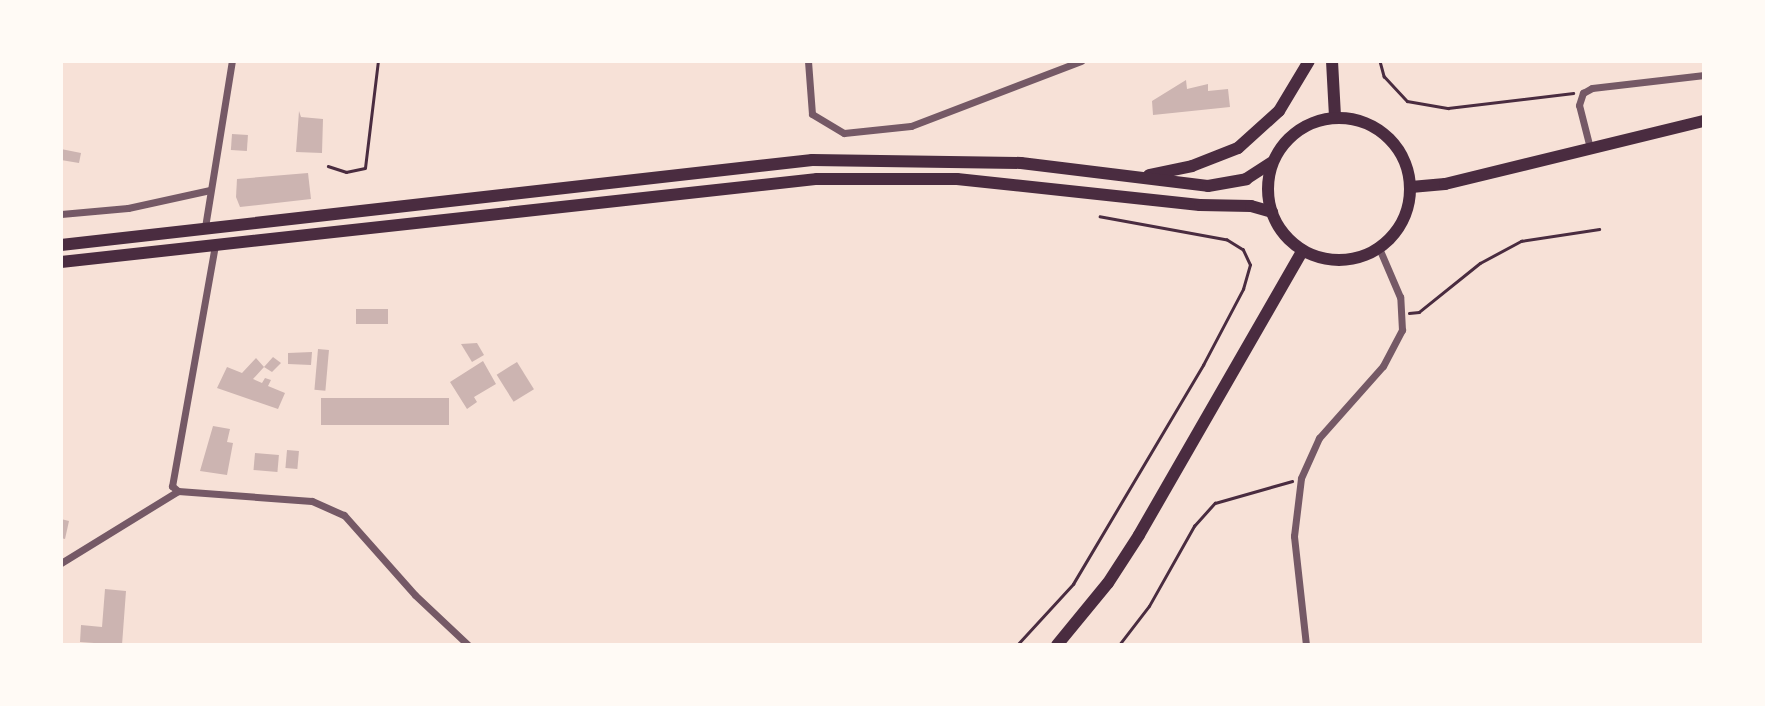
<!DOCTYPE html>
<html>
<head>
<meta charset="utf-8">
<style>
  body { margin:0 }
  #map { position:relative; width:1765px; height:706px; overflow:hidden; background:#f7e1d7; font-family:Cabin,sans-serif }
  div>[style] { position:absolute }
  .building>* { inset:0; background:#ccb4b1; transform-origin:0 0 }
  .path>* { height:2.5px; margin:-1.25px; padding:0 1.25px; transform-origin:1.25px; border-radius:1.25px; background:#4a2c40 }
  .minor>* { height:7px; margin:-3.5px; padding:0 3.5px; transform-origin:3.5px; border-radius:3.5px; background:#755966 }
  .primary>* { height:12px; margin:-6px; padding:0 6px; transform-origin:6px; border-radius:6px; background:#4a2c40 }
  .primary>.ring { margin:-6px; padding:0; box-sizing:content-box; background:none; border:12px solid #4a2c40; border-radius:50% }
  span { translate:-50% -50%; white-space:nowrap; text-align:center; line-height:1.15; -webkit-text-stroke:6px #fffaf5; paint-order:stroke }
  .frame { position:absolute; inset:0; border:63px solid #fffaf5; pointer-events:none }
</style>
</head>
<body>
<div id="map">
  <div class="building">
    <i style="clip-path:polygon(1186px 80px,1187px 89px,1208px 84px,1208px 91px,1228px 89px,1230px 107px,1153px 115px,1152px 101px)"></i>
    <i style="clip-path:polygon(299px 111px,301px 117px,323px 119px,322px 153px,296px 152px)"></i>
    <i style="left:232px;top:134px;width:16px;height:16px;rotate:4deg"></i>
    <i style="clip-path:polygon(61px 149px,81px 153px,79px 163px,61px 160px)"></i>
    <i style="clip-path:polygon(308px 173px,311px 199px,240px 207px,236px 197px,237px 179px)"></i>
    <i style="left:356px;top:309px;width:32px;height:15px"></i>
    <i style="clip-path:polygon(477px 343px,484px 355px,472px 362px,461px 344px)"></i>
    <i style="left:318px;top:349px;width:11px;height:41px;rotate:5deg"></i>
    <i style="clip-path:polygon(312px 352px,311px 365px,288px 364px,288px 353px)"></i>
    <i style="clip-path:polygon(273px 357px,281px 363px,272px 372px,264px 367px)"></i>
    <i style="clip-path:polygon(256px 358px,264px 367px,253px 379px,262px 383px,265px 378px,271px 380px,268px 386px,285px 393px,278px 409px,217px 388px,227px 367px,242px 373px)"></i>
    <i style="clip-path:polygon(483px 361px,496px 384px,474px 397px,477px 402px,467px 409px,450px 382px)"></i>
    <i style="left:517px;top:362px;width:32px;height:24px;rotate:58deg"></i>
    <i style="left:449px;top:398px;width:27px;height:128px;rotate:90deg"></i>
    <i style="clip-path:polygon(213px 426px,230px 429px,227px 442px,233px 443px,227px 475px,200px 471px)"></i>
    <i style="left:287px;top:450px;width:12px;height:18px;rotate:5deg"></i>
    <i style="left:255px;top:453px;width:24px;height:17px;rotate:5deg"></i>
    <i style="clip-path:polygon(61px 519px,69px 521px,65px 539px,61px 538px)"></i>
    <i style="clip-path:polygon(105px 589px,126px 591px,122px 645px,80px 642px,81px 625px,102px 627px)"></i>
  </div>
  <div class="path">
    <i style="left:1380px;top:61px;width:16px;rotate:75deg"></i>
    <i style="left:1384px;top:76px;width:34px;rotate:47deg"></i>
    <i style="left:1407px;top:101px;width:42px;rotate:9.7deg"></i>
    <i style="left:1448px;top:108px;width:126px;rotate:-6.8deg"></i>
    <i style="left:328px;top:166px;width:19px;rotate:18deg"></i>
    <i style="left:346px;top:172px;width:19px;rotate:-12deg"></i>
    <i style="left:365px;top:168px;width:108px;rotate:-83.1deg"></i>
    <i style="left:1409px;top:313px;width:10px;rotate:-6deg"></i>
    <i style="left:1419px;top:312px;width:78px;rotate:-38.8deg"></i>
    <i style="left:1480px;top:263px;width:47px;rotate:-28.2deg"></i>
    <i style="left:1521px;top:241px;width:79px;rotate:-8.7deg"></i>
    <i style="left:1017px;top:645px;width:83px;rotate:-47.4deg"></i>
    <i style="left:1073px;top:584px;width:255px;rotate:-59.3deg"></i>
    <i style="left:1203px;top:365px;width:86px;rotate:-62.2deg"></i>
    <i style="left:1243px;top:289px;width:25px;rotate:-74deg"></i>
    <i style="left:1250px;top:265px;width:17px;rotate:-115deg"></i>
    <i style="left:1243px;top:250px;width:19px;rotate:-148deg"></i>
    <i style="left:1227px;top:240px;width:129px;rotate:-169.7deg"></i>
    <i style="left:1119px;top:645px;width:49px;rotate:-52.4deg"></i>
    <i style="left:1149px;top:606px;width:92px;rotate:-60.6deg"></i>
    <i style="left:1194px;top:526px;width:31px;rotate:-48deg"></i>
    <i style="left:1215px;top:503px;width:80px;rotate:-15.9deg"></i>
  </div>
  <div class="minor">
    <i style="left:808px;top:61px;width:53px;rotate:85.7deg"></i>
    <i style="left:812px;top:114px;width:37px;rotate:31deg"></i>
    <i style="left:844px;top:133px;width:67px;rotate:-6deg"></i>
    <i style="left:911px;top:126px;width:182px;rotate:-20.9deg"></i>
    <i style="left:1590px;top:148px;width:44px;rotate:-104.3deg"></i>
    <i style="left:1579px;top:105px;width:13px;rotate:-72deg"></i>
    <i style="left:1583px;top:93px;width:10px;rotate:-29deg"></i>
    <i style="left:1592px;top:88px;width:113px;rotate:-6.6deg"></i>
    <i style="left:61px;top:214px;width:67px;rotate:-5.1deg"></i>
    <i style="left:128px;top:208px;width:84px;rotate:-12.4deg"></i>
    <i style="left:205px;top:227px;width:168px;rotate:-80.8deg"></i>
    <i style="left:215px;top:245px;width:245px;rotate:100.1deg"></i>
    <i style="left:172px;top:486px;width:8px;rotate:40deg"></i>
    <i style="left:178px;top:491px;width:134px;rotate:4.3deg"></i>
    <i style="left:312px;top:501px;width:35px;rotate:24deg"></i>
    <i style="left:344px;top:515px;width:107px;rotate:48.4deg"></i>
    <i style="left:415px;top:595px;width:73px;rotate:43.3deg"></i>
    <i style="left:61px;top:563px;width:137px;rotate:-31.6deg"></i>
    <i style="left:1306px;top:645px;width:110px;rotate:-96.3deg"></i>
    <i style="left:1294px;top:536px;width:58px;rotate:-83.1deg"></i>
    <i style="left:1301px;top:478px;width:44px;rotate:-65.8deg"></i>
    <i style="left:1319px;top:438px;width:96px;rotate:-48.4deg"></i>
    <i style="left:1383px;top:366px;width:41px;rotate:-62.2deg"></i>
    <i style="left:1402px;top:330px;width:33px;rotate:-93deg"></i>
    <i style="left:1400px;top:297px;width:53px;rotate:-113.2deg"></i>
  </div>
  <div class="primary">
    <i style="left:1332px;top:61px;width:56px;rotate:86.9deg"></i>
    <i class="ring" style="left:1268px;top:118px;width:130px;height:130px"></i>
    <i style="left:1149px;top:175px;width:44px;rotate:-11.8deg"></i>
    <i style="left:1192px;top:166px;width:49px;rotate:-21.4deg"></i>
    <i style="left:1238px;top:148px;width:55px;rotate:-42.1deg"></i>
    <i style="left:1279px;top:111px;width:58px;rotate:-59deg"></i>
    <i style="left:1411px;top:187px;width:34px;rotate:-5deg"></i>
    <i style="left:1445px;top:184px;width:267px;rotate:-13.7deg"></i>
    <i style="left:61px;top:245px;width:756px;rotate:-6.46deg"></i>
    <i style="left:812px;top:160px;width:209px;rotate:0.8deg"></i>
    <i style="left:1021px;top:163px;width:188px;rotate:7deg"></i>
    <i style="left:1208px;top:186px;width:39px;rotate:-10deg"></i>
    <i style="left:1246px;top:179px;width:30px;rotate:-33deg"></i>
    <i style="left:61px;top:262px;width:761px;rotate:-6.27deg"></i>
    <i style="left:817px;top:179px;width:140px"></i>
    <i style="left:957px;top:179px;width:244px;rotate:6.1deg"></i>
    <i style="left:1200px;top:205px;width:51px;rotate:1.1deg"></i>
    <i style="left:1251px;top:206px;width:22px;rotate:16deg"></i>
    <i style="left:1057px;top:645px;width:80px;rotate:-50.6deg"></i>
    <i style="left:1108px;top:583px;width:57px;rotate:-57.1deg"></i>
    <i style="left:1139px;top:535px;width:327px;rotate:-60.1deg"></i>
  </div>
  <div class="frame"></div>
</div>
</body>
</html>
